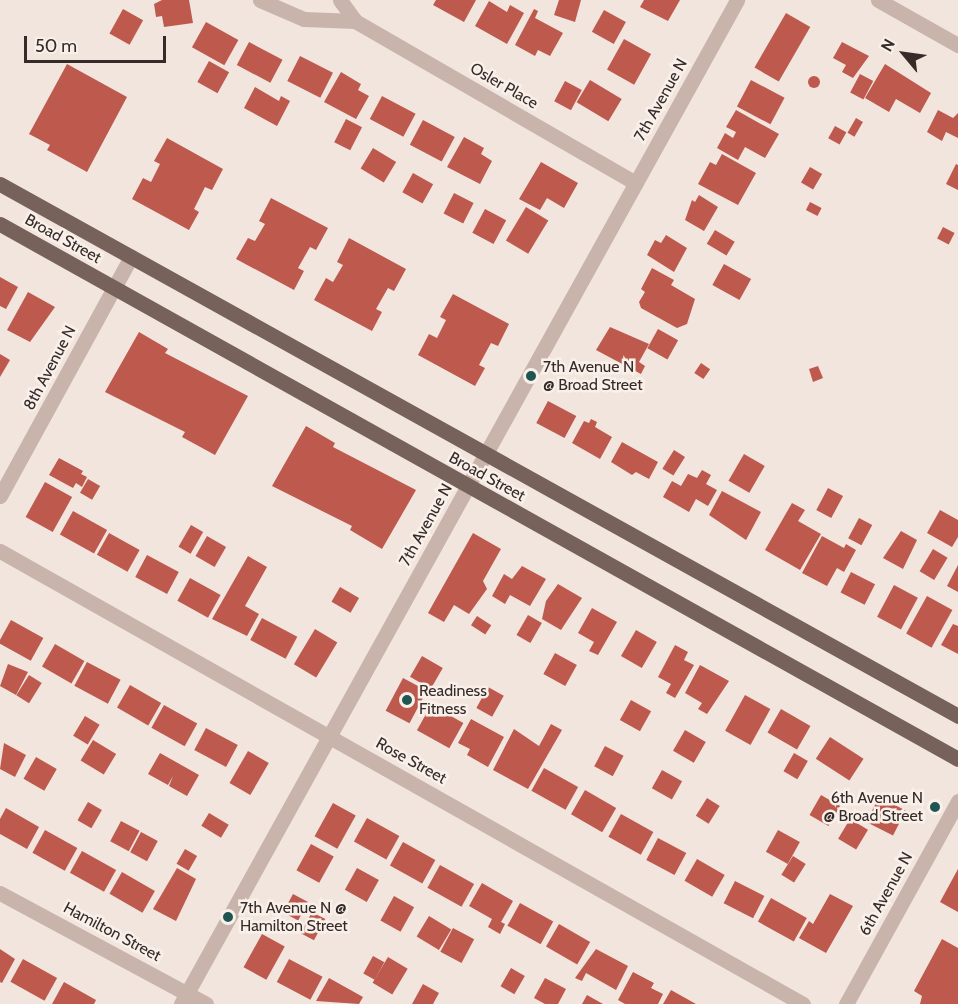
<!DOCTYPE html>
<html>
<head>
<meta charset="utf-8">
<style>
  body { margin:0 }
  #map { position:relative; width:958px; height:1004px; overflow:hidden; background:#f1e5de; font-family:Cabin,sans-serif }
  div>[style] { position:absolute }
  .building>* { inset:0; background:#be594e; transform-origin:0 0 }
  .round { border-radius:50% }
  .minor>* { height:15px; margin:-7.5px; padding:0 7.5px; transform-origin:7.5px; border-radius:7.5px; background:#c8b4aa }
  .major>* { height:15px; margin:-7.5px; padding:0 7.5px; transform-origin:7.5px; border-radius:7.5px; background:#77615b }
  .dots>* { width:16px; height:16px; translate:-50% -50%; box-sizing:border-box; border:3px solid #f9f0ea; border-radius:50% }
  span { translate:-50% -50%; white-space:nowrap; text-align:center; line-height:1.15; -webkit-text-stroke:5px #f9f0ea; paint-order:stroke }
  .street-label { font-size:16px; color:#362b29 }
  .poi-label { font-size:16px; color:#362b29 }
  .left { translate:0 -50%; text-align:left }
  .right { translate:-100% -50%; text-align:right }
  .north { position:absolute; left:874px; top:24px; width:60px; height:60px; -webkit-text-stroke:4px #f9f0ea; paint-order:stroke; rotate:299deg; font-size:16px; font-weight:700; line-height:24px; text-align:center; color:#362b29 }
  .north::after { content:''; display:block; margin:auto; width:21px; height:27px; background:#362b29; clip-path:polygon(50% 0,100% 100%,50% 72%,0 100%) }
  .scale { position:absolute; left:24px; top:36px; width:142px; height:27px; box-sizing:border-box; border:3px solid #362b29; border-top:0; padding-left:8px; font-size:18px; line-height:21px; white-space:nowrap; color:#362b29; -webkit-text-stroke:4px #f9f0ea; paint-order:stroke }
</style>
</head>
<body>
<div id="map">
  <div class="building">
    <i style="clip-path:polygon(162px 0,189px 0,193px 23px,164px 27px,162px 16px,156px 17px,154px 4px)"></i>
    <i style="clip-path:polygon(436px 0,476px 0,464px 22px,433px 5px)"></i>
    <i style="clip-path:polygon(559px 0,581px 0,575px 22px,554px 15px)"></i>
    <i style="clip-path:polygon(644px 0,680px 0,668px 21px,640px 7px)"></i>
    <i style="clip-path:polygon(489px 1px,507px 12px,510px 5px,524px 13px,507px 44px,475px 26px)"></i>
    <i style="left:123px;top:9px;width:23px;height:28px;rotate:29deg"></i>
    <i style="clip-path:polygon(534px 9px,538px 11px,535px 18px,563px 33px,550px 56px,538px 50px,535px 56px,515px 45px)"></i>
    <i style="left:604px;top:10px;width:25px;height:25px;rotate:29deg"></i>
    <i style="left:786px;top:13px;width:28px;height:63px;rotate:30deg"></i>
    <i style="left:206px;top:22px;width:37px;height:29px;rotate:29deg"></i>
    <i style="left:624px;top:39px;width:31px;height:35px;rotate:29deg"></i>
    <i style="left:249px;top:42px;width:38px;height:26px;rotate:28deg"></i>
    <i style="clip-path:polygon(842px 42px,869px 56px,853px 78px,842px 72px,846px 65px,833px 58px)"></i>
    <i style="left:300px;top:56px;width:37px;height:28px;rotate:27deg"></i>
    <i style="left:209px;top:61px;width:23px;height:24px;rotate:29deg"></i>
    <i style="clip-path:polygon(67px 64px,127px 97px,87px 172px,47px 150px,50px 145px,29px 134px)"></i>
    <i style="clip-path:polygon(885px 64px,931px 93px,920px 113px,896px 99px,889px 112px,865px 98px)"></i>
    <i style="clip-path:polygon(341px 72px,361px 84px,358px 90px,369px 96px,356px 119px,324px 102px)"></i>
    <i style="left:860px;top:74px;width:15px;height:21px;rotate:28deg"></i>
    <i class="round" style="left:808px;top:76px;width:12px;height:12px"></i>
    <i style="left:590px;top:80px;width:37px;height:26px;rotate:31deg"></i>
    <i style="left:751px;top:80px;width:38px;height:30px;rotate:28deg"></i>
    <i style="left:565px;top:81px;width:19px;height:23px;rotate:28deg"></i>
    <i style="clip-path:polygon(255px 87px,279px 101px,281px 96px,290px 101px,277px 126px,244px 108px)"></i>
    <i style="left:382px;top:96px;width:38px;height:26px;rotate:28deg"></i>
    <i style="clip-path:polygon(736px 110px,779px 134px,765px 158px,745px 147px,738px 160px,717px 148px,725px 133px,733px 138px,736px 132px,726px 127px)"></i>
    <i style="clip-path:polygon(938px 110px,953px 118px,958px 113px,958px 138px,946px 132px,942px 141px,927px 132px)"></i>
    <i style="left:856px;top:118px;width:8px;height:17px;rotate:30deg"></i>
    <i style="left:346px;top:119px;width:18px;height:26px;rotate:27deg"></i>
    <i style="left:423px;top:120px;width:36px;height:28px;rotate:28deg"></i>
    <i style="left:835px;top:126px;width:13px;height:14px;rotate:29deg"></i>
    <i style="clip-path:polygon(464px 137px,484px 148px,481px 154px,492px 161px,480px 184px,447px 167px)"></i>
    <i style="clip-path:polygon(167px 138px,223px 169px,212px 190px,205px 187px,194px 209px,199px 212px,189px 230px,132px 199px,143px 178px,151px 182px,160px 164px,154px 161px)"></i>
    <i style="left:373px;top:148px;width:27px;height:24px;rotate:31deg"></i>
    <i style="clip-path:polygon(722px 154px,756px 173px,738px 205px,698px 184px,710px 162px,716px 165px)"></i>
    <i style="clip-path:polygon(541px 162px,578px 183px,564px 208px,547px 198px,540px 210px,519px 199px)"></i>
    <i style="clip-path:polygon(956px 164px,958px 165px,958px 190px,946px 184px)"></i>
    <i style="left:810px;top:167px;width:14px;height:18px;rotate:30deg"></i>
    <i style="left:413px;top:173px;width:23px;height:22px;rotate:29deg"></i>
    <i style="left:454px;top:193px;width:22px;height:23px;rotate:27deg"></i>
    <i style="clip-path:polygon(699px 195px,718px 207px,704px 231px,685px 220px,692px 200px,695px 202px)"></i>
    <i style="clip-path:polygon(271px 198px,328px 228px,316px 250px,310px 247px,298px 268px,304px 271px,294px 290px,236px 259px,248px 238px,255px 241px,265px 224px,259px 221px)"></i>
    <i style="left:810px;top:202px;width:13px;height:9px;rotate:27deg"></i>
    <i style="left:526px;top:207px;width:26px;height:39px;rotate:31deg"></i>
    <i style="left:485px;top:209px;width:24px;height:27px;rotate:28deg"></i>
    <i style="left:943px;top:227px;width:13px;height:13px;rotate:27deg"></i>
    <i style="left:715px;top:230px;width:23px;height:16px;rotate:31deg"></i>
    <i style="clip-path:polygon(666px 235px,687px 248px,674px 272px,647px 255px,655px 240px,661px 243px)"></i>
    <i style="clip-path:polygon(349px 238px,406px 269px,394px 291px,388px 288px,376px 309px,382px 312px,372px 331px,314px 300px,326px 278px,333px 282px,343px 265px,337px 262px)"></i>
    <i style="left:724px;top:264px;width:31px;height:24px;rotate:29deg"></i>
    <i style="clip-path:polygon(652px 268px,674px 280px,671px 285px,695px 299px,687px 324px,677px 328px,641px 308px,639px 302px,645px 292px,641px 289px)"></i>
    <i style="clip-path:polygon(0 277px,18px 287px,6px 309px,0 306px)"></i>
    <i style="clip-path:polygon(28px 292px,55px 307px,30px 342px,7px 330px)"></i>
    <i style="clip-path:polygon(453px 294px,509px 324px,498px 346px,491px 343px,479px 365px,485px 368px,475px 386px,418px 355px,429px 334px,437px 338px,446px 320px,440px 317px)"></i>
    <i style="clip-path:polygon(610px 327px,649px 344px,639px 362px,645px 366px,641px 374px,596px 350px)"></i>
    <i style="left:658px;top:329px;width:23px;height:22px;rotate:29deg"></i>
    <i style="clip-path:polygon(139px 332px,168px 349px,165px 353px,248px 396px,215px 455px,182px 437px,185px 432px,105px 392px)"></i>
    <i style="clip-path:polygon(0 354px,10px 360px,0 377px)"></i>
    <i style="left:701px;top:363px;width:11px;height:12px;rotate:34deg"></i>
    <i style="clip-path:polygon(818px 366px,823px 378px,813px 382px,809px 369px)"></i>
    <i style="left:548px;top:401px;width:32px;height:25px;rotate:28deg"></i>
    <i style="clip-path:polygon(591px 419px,597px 422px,595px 427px,612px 437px,600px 459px,572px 443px,584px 421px,589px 423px)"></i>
    <i style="clip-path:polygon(306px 426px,335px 443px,333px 447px,416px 490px,382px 549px,350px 530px,352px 526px,272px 486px)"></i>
    <i style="clip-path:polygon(622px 442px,658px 462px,649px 479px,636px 472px,632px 475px,611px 462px)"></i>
    <i style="left:674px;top:450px;width:13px;height:22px;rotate:32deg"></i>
    <i style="left:744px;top:454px;width:24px;height:31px;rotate:30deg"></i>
    <i style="clip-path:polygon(59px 458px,83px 471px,81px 474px,87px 477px,82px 487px,76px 483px,73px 488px,49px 475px)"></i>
    <i style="clip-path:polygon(702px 470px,711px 475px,706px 484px,717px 490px,708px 506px,696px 499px,689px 512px,663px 497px,672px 481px,681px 486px,688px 474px,697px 478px)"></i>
    <i style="left:88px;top:479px;width:14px;height:16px;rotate:30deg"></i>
    <i style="left:45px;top:482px;width:31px;height:40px;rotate:29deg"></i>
    <i style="left:828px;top:488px;width:17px;height:25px;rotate:28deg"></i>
    <i style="clip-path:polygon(722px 491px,761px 512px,746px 540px,709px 515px)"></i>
    <i style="clip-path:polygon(792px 503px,805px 510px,798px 521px,821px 534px,800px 570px,765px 550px)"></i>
    <i style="clip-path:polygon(940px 510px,958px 520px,958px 537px,952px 547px,927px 533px)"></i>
    <i style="left:73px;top:511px;width:39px;height:27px;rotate:29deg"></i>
    <i style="left:859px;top:518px;width:15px;height:23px;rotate:28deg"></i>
    <i style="left:191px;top:525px;width:14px;height:25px;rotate:30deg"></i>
    <i style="clip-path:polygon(901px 531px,917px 540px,903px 569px,883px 558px)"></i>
    <i style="left:109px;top:533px;width:35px;height:25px;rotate:29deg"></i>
    <i style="clip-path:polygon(473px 533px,501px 549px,483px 581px,487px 589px,469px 614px,454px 605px,444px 622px,428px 613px)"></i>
    <i style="left:207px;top:536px;width:22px;height:23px;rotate:30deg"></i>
    <i style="clip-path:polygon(822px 536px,844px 548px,846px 544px,856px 550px,844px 572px,837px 568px,827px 586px,802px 573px)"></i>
    <i style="left:933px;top:549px;width:17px;height:26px;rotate:31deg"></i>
    <i style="left:147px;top:555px;width:36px;height:25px;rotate:28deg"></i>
    <i style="clip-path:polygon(248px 556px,267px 567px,245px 606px,259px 614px,247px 636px,212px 619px)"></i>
    <i style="clip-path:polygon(958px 565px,958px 592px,947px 586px)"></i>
    <i style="clip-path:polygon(522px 566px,546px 579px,530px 606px,510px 595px,505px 604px,492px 596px,504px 574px,512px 579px)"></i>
    <i style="left:851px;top:572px;width:27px;height:23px;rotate:27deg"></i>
    <i style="left:190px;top:578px;width:35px;height:26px;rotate:29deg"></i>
    <i style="clip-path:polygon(558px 584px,582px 598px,561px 630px,542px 619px,546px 601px)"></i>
    <i style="left:894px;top:585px;width:27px;height:36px;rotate:28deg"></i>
    <i style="left:340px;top:587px;width:22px;height:17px;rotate:30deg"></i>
    <i style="left:927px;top:596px;width:29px;height:43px;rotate:29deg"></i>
    <i style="clip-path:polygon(592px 608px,617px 622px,598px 655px,589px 651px,594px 642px,578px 633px)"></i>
    <i style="left:528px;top:615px;width:16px;height:23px;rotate:30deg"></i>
    <i style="left:477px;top:616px;width:17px;height:11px;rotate:33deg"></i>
    <i style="left:262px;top:618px;width:40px;height:25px;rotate:28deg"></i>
    <i style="left:11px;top:620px;width:37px;height:26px;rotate:29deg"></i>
    <i style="clip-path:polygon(953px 624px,958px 626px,958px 654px,941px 645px)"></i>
    <i style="left:315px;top:629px;width:26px;height:41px;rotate:31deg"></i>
    <i style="left:636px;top:630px;width:24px;height:30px;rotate:30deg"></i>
    <i style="left:55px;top:644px;width:34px;height:26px;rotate:30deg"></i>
    <i style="clip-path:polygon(675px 645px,688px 652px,684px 660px,694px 665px,675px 698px,666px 693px,671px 684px,658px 677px)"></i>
    <i style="left:555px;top:653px;width:25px;height:24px;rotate:29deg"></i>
    <i style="left:422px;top:656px;width:24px;height:24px;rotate:30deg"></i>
    <i style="left:87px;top:662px;width:38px;height:27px;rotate:28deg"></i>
    <i style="clip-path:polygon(8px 664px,28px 672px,16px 695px,0 686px)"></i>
    <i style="clip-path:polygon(700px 665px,729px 681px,707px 714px,698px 709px,702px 703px,685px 693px)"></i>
    <i style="left:29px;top:675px;width:15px;height:24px;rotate:32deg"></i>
    <i style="left:403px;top:678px;width:27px;height:37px;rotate:28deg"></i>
    <i style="left:130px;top:685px;width:36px;height:26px;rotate:30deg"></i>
    <i style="left:488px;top:687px;width:18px;height:24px;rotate:29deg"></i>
    <i style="left:745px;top:695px;width:29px;height:41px;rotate:29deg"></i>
    <i style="left:631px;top:700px;width:23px;height:23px;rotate:29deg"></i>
    <i style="left:164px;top:705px;width:38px;height:26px;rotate:29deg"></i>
    <i style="left:431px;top:705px;width:37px;height:29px;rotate:29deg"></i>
    <i style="left:781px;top:709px;width:34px;height:27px;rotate:30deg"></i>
    <i style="left:85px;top:716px;width:17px;height:23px;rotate:31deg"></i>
    <i style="clip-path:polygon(471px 719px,504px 737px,488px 767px,467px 755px,470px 749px,458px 743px)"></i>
    <i style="clip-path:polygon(551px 724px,562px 730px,528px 789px,493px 770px,514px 729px,539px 746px)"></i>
    <i style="left:206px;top:728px;width:36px;height:25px;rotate:28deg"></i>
    <i style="left:685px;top:730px;width:24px;height:24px;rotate:30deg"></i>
    <i style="left:830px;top:737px;width:40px;height:26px;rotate:33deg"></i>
    <i style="left:93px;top:740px;width:27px;height:24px;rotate:31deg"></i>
    <i style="clip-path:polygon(4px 743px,26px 755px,15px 777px,0 769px)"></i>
    <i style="left:605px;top:746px;width:21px;height:23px;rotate:28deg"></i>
    <i style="left:248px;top:751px;width:24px;height:37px;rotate:30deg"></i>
    <i style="clip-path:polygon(160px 753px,199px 775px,187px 796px,169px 786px,173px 776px,168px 785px,148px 774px)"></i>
    <i style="left:794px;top:753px;width:16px;height:21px;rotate:30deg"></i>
    <i style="left:36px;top:757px;width:24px;height:25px;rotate:30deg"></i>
    <i style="left:544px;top:768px;width:39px;height:26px;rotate:29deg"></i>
    <i style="left:662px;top:770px;width:23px;height:21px;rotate:29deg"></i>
    <i style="left:585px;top:790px;width:36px;height:28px;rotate:30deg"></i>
    <i style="left:821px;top:795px;width:22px;height:23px;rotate:30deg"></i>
    <i style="left:879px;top:797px;width:30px;height:28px;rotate:27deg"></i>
    <i style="left:707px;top:798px;width:15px;height:21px;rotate:32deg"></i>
    <i style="left:88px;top:802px;width:16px;height:21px;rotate:30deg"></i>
    <i style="left:333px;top:803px;width:26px;height:38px;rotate:29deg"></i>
    <i style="clip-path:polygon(6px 808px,39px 827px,27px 849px,0 834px,0 819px)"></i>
    <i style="left:209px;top:813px;width:23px;height:15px;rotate:31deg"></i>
    <i style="left:621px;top:814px;width:37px;height:26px;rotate:29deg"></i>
    <i style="left:367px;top:818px;width:37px;height:27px;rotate:29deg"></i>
    <i style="left:850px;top:819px;width:21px;height:23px;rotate:31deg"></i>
    <i style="left:121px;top:821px;width:21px;height:23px;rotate:28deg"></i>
    <i style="left:45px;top:830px;width:37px;height:26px;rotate:29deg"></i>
    <i style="left:778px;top:830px;width:25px;height:25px;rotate:29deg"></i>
    <i style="left:141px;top:832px;width:19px;height:23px;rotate:28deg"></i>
    <i style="left:658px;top:838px;width:32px;height:25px;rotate:28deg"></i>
    <i style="left:403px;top:842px;width:37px;height:27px;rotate:29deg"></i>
    <i style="left:311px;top:844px;width:26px;height:30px;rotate:29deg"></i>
    <i style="left:185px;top:849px;width:14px;height:17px;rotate:30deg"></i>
    <i style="left:82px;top:851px;width:39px;height:25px;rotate:29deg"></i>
    <i style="left:793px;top:856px;width:15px;height:22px;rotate:32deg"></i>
    <i style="left:697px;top:859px;width:32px;height:25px;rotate:30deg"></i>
    <i style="left:440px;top:865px;width:39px;height:26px;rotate:29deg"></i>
    <i style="clip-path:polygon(177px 868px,196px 879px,176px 921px,153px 909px)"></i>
    <i style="left:357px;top:868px;width:25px;height:25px;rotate:29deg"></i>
    <i style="clip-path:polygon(958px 869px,958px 912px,940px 902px)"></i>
    <i style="left:122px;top:872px;width:38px;height:25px;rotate:30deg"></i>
    <i style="left:735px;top:881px;width:33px;height:25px;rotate:27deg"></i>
    <i style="clip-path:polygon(482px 883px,513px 901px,501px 922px,505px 924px,500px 934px,488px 927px,492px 919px,469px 906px)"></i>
    <i style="left:293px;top:894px;width:17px;height:21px;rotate:28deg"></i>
    <i style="clip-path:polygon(830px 894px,853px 906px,826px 953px,799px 938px,809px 921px,813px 924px)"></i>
    <i style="left:394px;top:896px;width:23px;height:28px;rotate:29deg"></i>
    <i style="left:771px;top:898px;width:41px;height:27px;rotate:29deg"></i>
    <i style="left:520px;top:903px;width:38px;height:26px;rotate:29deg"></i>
    <i style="left:312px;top:912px;width:15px;height:24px;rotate:28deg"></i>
    <i style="left:429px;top:916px;width:26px;height:24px;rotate:31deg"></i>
    <i style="left:559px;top:924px;width:36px;height:26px;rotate:30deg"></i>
    <i style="left:453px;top:928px;width:24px;height:27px;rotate:28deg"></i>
    <i style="left:262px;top:934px;width:26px;height:38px;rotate:29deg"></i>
    <i style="clip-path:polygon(942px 939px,958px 948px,958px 1004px,920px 1004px,922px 996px,914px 991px)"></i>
    <i style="clip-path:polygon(0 949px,15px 959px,2px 983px,0 982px)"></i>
    <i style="clip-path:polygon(596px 949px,628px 966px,616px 990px,586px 973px,582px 981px,575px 978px)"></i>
    <i style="left:373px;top:956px;width:13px;height:20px;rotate:29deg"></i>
    <i style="left:388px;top:957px;width:23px;height:30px;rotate:31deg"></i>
    <i style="left:23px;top:959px;width:39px;height:26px;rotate:29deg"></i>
    <i style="left:289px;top:959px;width:38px;height:26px;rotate:28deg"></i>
    <i style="left:511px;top:968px;width:16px;height:21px;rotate:30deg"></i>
    <i style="clip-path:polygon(633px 972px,654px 983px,651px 988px,663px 994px,658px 1004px,625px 1004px,618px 1000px)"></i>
    <i style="clip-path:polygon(329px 978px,363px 997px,359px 1004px,316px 1001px)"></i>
    <i style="clip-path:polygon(545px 978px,566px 989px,558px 1004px,545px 1004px,534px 998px)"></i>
    <i style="clip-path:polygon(64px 982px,96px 1000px,94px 1004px,52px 1004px)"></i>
    <i style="clip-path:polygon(423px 984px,439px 993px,433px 1004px,412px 1004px)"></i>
    <i style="clip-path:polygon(671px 990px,696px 1004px,663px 1004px)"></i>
    <i style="clip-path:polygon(587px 995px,603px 1004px,582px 1004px)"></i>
  </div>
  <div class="minor">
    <i style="left:260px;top:0;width:48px;rotate:23.4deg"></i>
    <i style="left:304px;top:19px;width:51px;rotate:2.2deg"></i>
    <i style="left:340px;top:0;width:26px;rotate:54deg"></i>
    <i style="left:355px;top:21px;width:324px;rotate:30deg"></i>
    <i style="left:878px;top:0;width:92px;rotate:29.4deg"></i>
    <i style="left:0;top:496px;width:273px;rotate:-61.3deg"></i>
    <i style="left:0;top:551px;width:922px;rotate:29.43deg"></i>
    <i style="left:0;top:893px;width:234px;rotate:28.3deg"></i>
    <i style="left:181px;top:1004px;width:1148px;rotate:-61.02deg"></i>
    <i style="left:846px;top:1004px;width:232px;rotate:-61.1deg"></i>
  </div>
  <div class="major">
    <i style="left:0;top:184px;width:1096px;rotate:29.04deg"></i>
    <i style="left:0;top:224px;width:1097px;rotate:29.18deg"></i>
  </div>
  <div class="dots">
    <i style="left:531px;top:376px;background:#215551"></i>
    <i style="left:407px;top:700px;background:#215551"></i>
    <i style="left:935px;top:807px;background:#215551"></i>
    <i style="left:228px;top:917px;background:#215551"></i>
  </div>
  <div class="street-label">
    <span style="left:504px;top:86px;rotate:30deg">Osler Place</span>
    <span style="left:661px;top:100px;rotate:-61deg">7th Avenue N</span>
    <span style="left:63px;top:239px;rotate:29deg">Broad Street</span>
    <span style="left:50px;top:368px;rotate:-62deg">8th Avenue N</span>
    <span style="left:487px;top:477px;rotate:29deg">Broad Street</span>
    <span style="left:426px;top:525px;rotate:-61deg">7th Avenue N</span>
    <span style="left:411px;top:761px;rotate:29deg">Rose Street</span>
    <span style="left:886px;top:894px;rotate:-61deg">6th Avenue N</span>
    <span style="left:112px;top:932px;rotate:28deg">Hamilton Street</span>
  </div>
  <div class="poi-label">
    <span class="left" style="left:543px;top:376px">7th Avenue N<br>@ Broad Street</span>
    <span class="left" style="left:419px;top:700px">Readiness<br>Fitness</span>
    <span class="right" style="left:923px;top:807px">6th Avenue N<br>@ Broad Street</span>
    <span class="left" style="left:240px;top:917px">7th Avenue N @<br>Hamilton Street</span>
  </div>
  <div class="north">N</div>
  <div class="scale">50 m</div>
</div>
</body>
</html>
